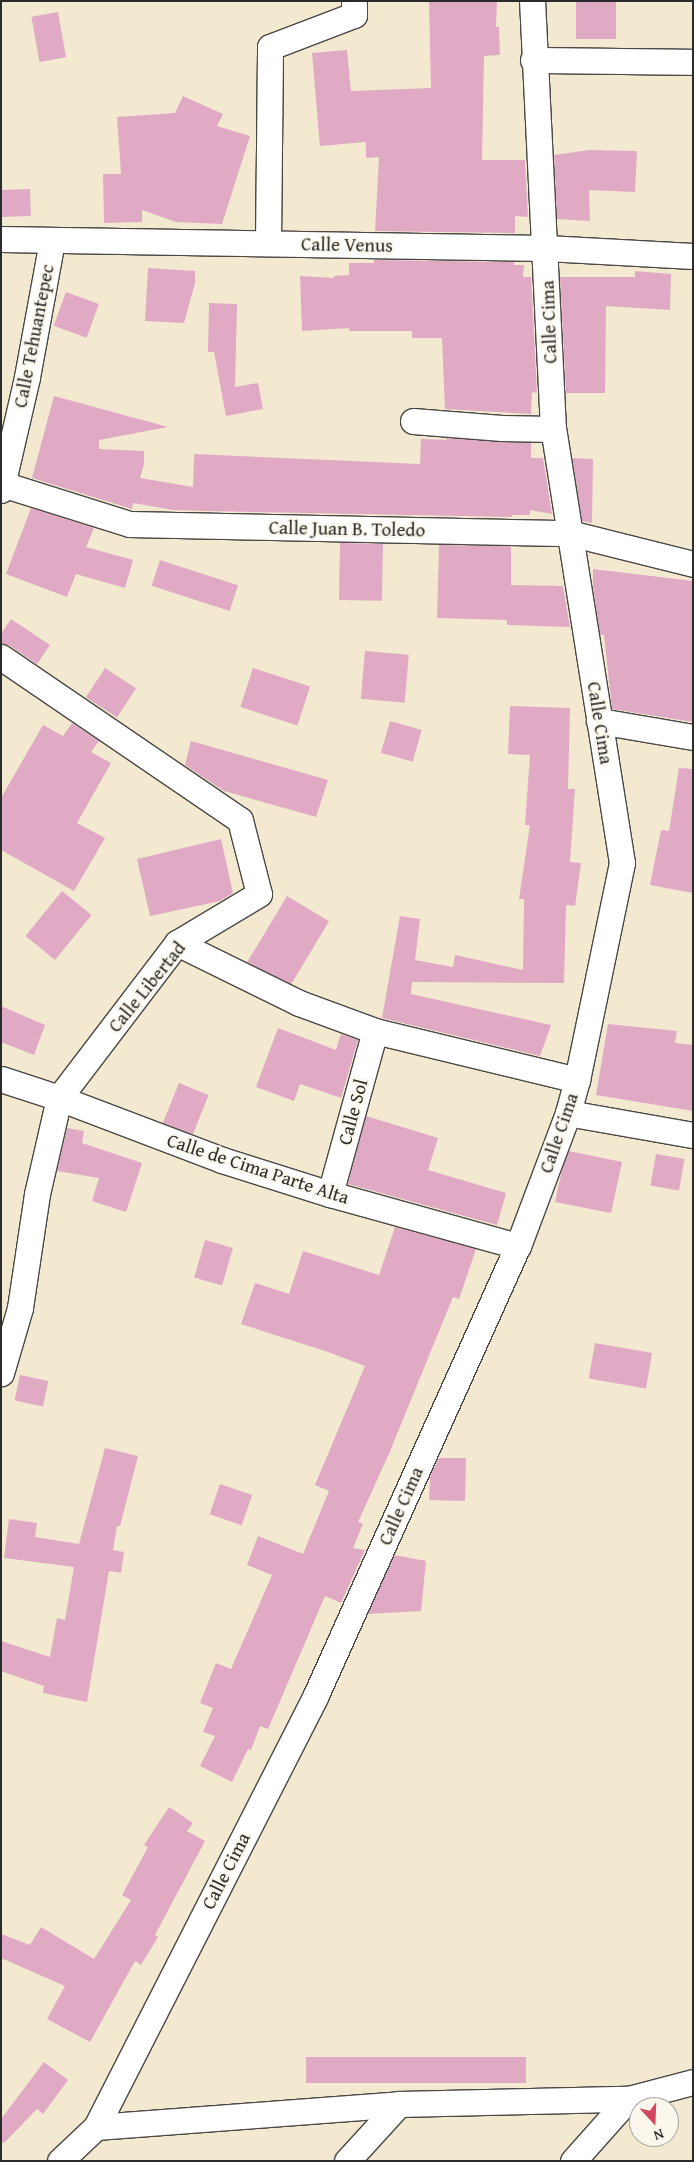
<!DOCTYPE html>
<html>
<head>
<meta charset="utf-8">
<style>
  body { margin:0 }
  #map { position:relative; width:694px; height:2162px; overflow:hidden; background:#f3e9d1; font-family:"Gentium Book Plus",serif }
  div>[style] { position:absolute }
  .building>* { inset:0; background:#e0aac5; transform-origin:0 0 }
  .roads { filter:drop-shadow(1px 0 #494844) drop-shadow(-1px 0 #494844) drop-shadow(0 1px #494844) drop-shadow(0 -1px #494844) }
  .minor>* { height:25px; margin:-12.5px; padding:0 12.5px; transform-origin:12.5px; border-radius:12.5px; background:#fff }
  span { translate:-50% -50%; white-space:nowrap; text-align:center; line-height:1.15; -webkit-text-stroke:4.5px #fbf7ec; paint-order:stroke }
  .street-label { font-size:19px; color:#2b2b2b }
  .frame { position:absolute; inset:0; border:2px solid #2b2b2b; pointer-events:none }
  .north { position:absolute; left:629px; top:2097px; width:50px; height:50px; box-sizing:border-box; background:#fbf7ec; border:1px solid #a8a59f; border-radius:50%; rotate:160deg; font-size:14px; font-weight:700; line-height:20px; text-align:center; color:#2b2b2b }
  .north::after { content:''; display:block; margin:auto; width:18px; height:22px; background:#d1495b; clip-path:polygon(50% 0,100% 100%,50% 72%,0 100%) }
</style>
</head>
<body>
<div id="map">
  <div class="building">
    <i style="clip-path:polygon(429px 1px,497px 1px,496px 27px,499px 27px,500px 55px,484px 56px,482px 160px,525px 160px,528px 217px,515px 216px,515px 233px,375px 231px,379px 157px,366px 158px,366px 142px,320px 146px,312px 53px,347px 50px,351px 91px,431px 88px)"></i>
    <i style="left:576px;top:1px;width:40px;height:38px"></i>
    <i style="left:58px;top:12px;width:46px;height:27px;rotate:80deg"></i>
    <i style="clip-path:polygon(183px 96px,223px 114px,217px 126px,250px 136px,222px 224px,176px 222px,142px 210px,142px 222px,104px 223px,103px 174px,121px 174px,117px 117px,175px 113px)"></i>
    <i style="clip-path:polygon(589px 150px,637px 151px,635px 192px,589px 190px,590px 221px,557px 219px,554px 155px)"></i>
    <i style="left:30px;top:189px;width:27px;height:29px;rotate:88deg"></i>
    <i style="clip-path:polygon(374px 260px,514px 262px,514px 265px,524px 265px,523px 277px,531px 277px,537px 393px,532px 392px,531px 414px,445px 409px,442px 338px,412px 338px,412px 331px,349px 331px,349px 328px,302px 331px,300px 276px,334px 278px,334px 276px,349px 275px,349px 263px,374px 263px)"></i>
    <i style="clip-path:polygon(148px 268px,195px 271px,195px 283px,184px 323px,145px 321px)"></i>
    <i style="clip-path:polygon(635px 271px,671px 274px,670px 310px,606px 306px,605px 393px,566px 393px,560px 277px,635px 277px)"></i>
    <i style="left:66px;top:292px;width:35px;height:36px;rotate:20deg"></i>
    <i style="clip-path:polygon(209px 303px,237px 304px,235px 387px,258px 383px,263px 409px,226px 416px,214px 352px,208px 352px)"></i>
    <i style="clip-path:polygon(54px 396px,168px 427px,99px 440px,99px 449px,144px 451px,144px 464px,140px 478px,193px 487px,194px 454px,420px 464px,421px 439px,447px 440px,446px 438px,531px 443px,531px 458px,543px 458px,552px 514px,530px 510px,530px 515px,512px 515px,512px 517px,207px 511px,173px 510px,133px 503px,132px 509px,32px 478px)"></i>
    <i style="clip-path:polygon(572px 458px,593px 459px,592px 523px,582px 521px)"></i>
    <i style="clip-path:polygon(31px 508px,94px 528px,86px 547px,133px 560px,125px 588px,76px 574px,67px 597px,6px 574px)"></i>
    <i style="left:340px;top:543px;width:43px;height:57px;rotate:1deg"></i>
    <i style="clip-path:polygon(439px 545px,511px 546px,511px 585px,563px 586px,570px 627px,507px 625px,507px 620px,437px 618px)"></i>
    <i style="left:160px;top:560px;width:82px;height:27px;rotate:18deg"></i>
    <i style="clip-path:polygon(593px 569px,693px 581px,693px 722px,612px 709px,604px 635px,600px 635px,593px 586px)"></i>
    <i style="clip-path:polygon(11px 619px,50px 645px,37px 664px,9px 645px,1px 643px,1px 634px)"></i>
    <i style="left:365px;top:651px;width:44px;height:48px;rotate:5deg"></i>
    <i style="left:105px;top:668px;width:37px;height:35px;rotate:33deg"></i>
    <i style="left:253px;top:668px;width:60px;height:41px;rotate:18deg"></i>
    <i style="clip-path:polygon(510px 706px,570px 708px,568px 789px,575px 789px,570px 862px,581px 863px,575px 906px,566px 905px,564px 983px,412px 982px,411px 994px,551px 1025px,540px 1056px,382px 1018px,400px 916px,420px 919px,415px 960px,453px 967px,455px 955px,523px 970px,524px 899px,519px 899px,530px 825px,525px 825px,530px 755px,508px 754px)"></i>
    <i style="left:390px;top:721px;width:33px;height:33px;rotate:16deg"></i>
    <i style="clip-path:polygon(72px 723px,99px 741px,91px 752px,111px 763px,77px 823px,105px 838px,74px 891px,1px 850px,1px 798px,43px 725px,63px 736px)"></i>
    <i style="clip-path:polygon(191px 741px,328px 780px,316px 817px,224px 791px,185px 765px)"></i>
    <i style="clip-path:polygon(679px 768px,693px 769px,693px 893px,650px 885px,661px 830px,669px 831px)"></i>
    <i style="clip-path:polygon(221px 839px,233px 893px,220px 901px,150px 916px,137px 859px)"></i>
    <i style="left:62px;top:891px;width:38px;height:58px;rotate:39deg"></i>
    <i style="left:287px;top:896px;width:49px;height:77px;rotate:31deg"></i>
    <i style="clip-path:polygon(1px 1006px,45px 1025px,34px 1055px,1px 1042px)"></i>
    <i style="clip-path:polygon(608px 1024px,677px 1031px,675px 1043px,693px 1045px,693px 1111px,596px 1095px)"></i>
    <i style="clip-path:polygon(278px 1028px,336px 1050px,341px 1034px,358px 1040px,341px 1098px,300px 1084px,294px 1101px,256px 1087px)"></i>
    <i style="left:179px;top:1083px;width:32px;height:43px;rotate:22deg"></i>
    <i style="clip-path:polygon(366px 1116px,438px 1138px,428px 1170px,506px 1193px,497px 1225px,348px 1184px)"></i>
    <i style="clip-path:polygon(67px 1128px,84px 1131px,82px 1143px,142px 1163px,126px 1212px,92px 1201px,99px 1178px,57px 1171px)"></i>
    <i style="clip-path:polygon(569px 1151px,622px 1162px,611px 1213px,555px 1202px,562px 1170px)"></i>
    <i style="left:656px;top:1154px;width:29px;height:32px;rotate:10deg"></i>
    <i style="clip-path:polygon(395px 1227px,476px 1249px,459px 1299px,453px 1297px,388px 1456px,358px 1522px,363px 1524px,353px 1548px,365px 1550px,341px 1603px,325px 1596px,268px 1729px,260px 1726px,251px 1750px,248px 1749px,232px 1782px,200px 1766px,215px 1736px,203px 1732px,213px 1708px,200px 1703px,216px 1663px,231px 1669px,272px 1575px,247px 1565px,258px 1536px,303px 1554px,329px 1491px,315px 1485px,365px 1366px,328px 1352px,241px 1324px,255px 1283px,289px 1294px,303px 1251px,379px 1275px)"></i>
    <i style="left:205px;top:1240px;width:29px;height:39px;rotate:16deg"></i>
    <i style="left:595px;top:1343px;width:58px;height:36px;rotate:10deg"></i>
    <i style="left:20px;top:1375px;width:29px;height:26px;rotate:12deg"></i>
    <i style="clip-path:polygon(105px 1448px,138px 1456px,120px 1526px,117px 1526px,113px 1550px,124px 1552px,121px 1573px,109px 1571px,87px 1702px,43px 1693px,44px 1686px,1px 1671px,1px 1641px,50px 1657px,57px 1618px,65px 1620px,74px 1567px,4px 1558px,9px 1519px,37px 1523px,35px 1537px,79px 1544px)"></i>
    <i style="clip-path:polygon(439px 1458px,466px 1458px,465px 1501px,429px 1500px,430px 1477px)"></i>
    <i style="left:220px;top:1484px;width:34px;height:32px;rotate:19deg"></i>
    <i style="clip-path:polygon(394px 1555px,426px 1561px,421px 1611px,368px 1614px)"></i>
    <i style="clip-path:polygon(169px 1807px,193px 1823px,187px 1831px,205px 1841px,155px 1935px,158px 1937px,141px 1965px,135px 1961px,90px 2042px,47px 2019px,65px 1986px,1px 1958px,1px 1934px,30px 1945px,41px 1927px,94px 1959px,131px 1900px,122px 1895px,148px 1847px,144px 1845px)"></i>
    <i style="left:526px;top:2057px;width:26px;height:220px;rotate:90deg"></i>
    <i style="clip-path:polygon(44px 2062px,68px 2080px,43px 2114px,37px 2109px,4px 2143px,1px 2141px,1px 2119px)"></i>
  </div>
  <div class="roads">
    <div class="minor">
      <i style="left:533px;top:60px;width:160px;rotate:0.7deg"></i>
      <i style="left:1px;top:239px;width:545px;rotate:0.95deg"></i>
      <i style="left:546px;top:248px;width:147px;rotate:3.1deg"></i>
      <i style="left:268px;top:243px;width:196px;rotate:-89.4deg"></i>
      <i style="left:270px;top:47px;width:90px;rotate:-20.9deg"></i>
      <i style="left:354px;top:15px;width:14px;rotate:-90deg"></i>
      <i style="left:413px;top:421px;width:89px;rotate:4.5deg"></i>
      <i style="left:502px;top:428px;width:51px;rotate:1.1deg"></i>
      <i style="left:2px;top:484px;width:134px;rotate:17.4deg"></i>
      <i style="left:130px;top:524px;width:439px;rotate:1.2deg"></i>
      <i style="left:569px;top:533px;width:128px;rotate:14deg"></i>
      <i style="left:1px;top:490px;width:116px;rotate:-77deg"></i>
      <i style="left:27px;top:377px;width:138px;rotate:-79.6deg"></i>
      <i style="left:1px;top:657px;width:289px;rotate:34.3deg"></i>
      <i style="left:240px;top:820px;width:76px;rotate:75.6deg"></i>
      <i style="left:259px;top:894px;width:96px;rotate:149.1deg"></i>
      <i style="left:177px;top:943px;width:195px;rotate:127.3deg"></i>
      <i style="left:59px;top:1098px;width:98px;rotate:102.9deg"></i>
      <i style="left:37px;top:1194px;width:115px;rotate:98.5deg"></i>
      <i style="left:20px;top:1308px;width:68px;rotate:106.3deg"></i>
      <i style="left:599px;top:721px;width:95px;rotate:9.7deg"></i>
      <i style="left:177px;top:943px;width:136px;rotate:26.2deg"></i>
      <i style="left:299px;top:1003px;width:81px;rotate:20.2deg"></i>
      <i style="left:375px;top:1031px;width:208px;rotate:13.6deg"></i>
      <i style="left:1px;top:1079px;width:61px;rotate:18.1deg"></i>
      <i style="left:59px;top:1098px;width:174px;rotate:20.8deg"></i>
      <i style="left:222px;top:1160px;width:113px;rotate:17.5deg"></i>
      <i style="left:330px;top:1194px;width:195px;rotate:15.5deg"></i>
      <i style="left:568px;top:1113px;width:127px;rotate:10deg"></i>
      <i style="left:330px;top:1194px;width:169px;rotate:-74.6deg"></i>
      <i style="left:96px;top:2127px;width:304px;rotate:-4.3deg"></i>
      <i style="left:399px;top:2104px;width:229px;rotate:-1.3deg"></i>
      <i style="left:60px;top:2161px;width:50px;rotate:-43.4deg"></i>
      <i style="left:96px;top:2127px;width:483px;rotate:-63deg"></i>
      <i style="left:315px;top:1697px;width:495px;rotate:-65.8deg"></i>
      <i style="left:518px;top:1246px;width:142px;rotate:-69.4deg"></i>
      <i style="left:568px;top:1113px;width:34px;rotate:-75deg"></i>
      <i style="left:577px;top:1080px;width:222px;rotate:-78.3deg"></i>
      <i style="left:622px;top:863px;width:439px;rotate:-99deg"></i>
      <i style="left:553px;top:429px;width:429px;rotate:-92.8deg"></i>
      <i style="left:347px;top:2161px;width:77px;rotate:-47.6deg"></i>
      <i style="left:573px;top:2161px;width:83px;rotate:-48.4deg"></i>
      <i style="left:628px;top:2099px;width:67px;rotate:-14.7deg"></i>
    </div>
  </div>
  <div class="street-label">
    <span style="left:347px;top:245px;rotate:1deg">Calle Venus</span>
    <span style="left:549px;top:322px;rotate:-92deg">Calle Cima</span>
    <span style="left:34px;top:336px;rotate:-79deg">Calle Tehuantepec</span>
    <span style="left:347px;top:529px;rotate:1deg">Calle Juan B. Toledo</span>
    <span style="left:600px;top:723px;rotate:81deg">Calle Cima</span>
    <span style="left:147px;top:987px;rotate:-51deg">Calle Libertad</span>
    <span style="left:353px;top:1112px;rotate:-75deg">Calle Sol</span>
    <span style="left:559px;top:1133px;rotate:-71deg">Calle Cima</span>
    <span style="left:258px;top:1169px;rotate:18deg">Calle de Cima Parte Alta</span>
    <span style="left:401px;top:1506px;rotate:-66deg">Calle Cima</span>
    <span style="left:226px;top:1871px;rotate:-63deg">Calle Cima</span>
  </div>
  <div class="frame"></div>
  <div class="north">N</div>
</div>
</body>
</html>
